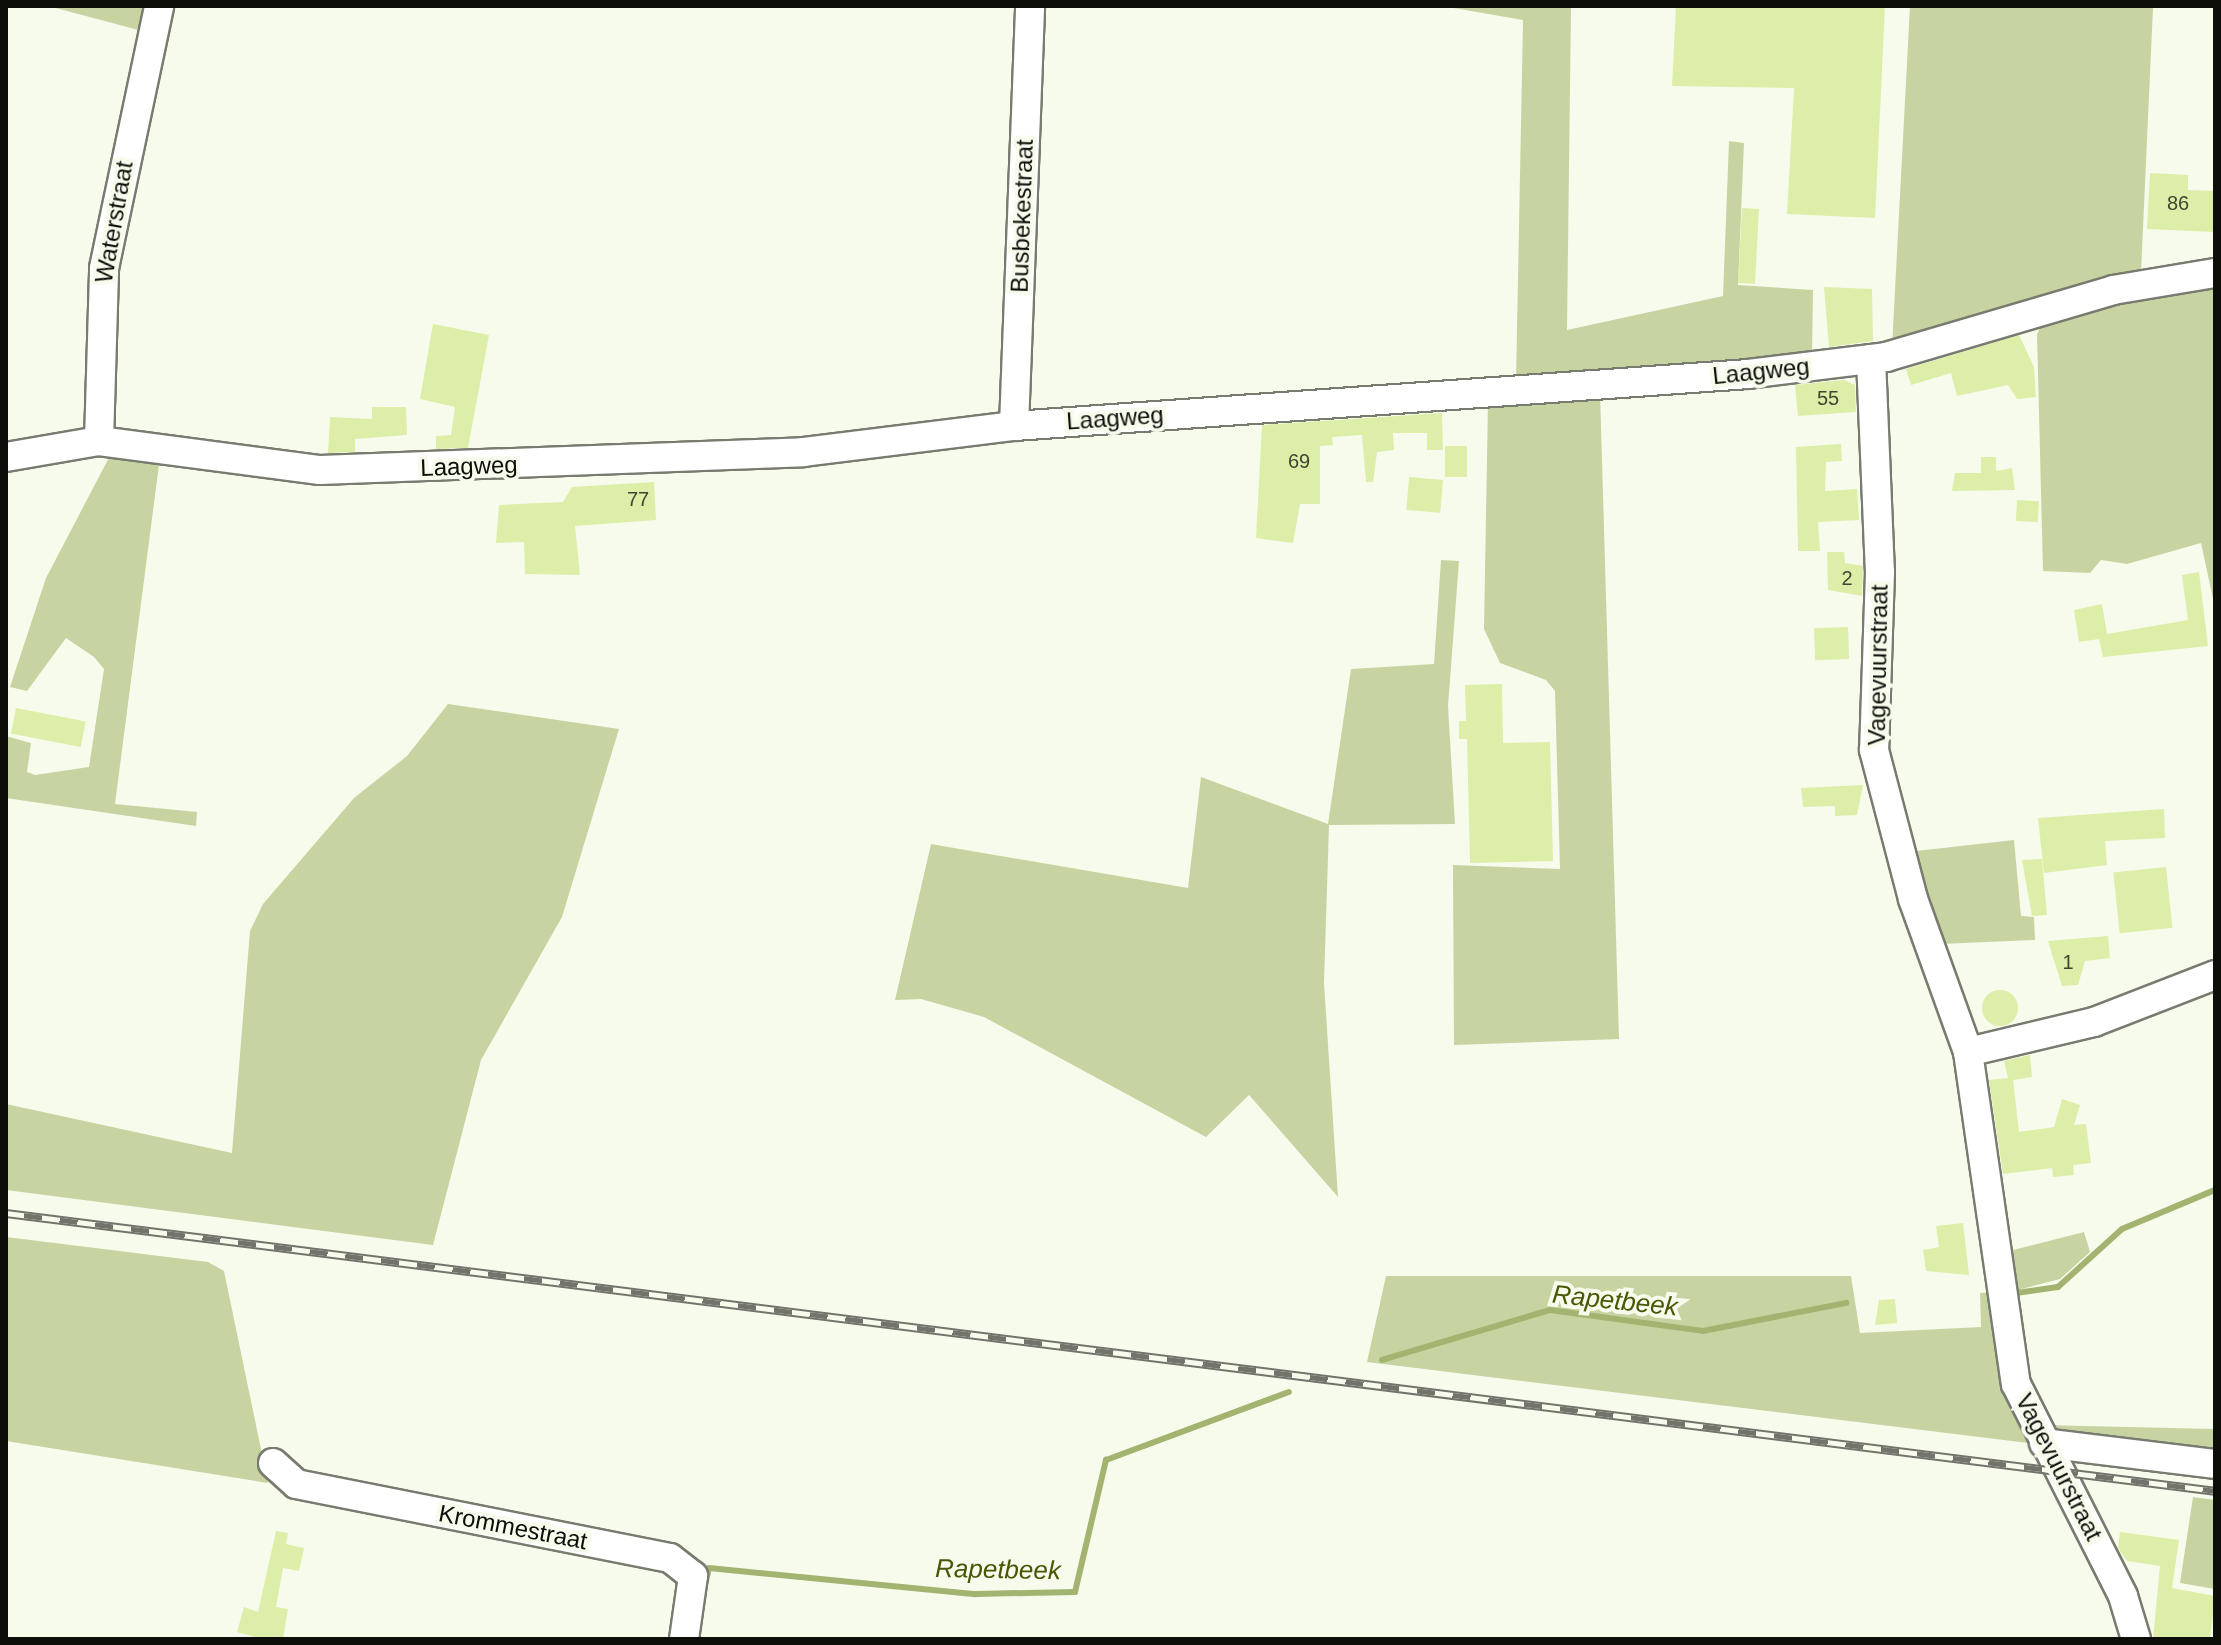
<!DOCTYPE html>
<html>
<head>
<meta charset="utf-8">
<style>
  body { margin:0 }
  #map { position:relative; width:2221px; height:1645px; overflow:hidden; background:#f7fbec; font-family:Arial,sans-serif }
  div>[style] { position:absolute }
  .green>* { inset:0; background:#c7d4a2 }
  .stream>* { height:6px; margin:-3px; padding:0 3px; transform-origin:3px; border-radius:3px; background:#a3b470 }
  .building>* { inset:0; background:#dceea8; transform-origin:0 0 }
  .round { border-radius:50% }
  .roads { filter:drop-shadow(2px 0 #787b6f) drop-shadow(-2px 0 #787b6f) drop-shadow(0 2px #787b6f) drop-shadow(0 -2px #787b6f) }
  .minor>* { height:28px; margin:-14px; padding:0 14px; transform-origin:14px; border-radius:14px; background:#fff }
  .rail>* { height:9px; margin-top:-4.5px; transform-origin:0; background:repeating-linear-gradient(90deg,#f7fbec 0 18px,#72746b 0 36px); box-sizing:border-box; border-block:2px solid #72746b }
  span { translate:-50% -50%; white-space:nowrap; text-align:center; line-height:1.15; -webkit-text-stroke:8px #f7fbec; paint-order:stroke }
  .number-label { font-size:20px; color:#414632 }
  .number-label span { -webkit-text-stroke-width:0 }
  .street-label { font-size:24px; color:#0d0e0a }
  .water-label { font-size:26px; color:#485605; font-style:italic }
  .frame { position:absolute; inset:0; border:8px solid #0d0e0a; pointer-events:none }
</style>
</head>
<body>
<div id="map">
  <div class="green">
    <i style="clip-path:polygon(48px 6px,152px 6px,146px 32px)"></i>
    <i style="clip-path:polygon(1442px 6px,1571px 6px,1567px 330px,1723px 296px,1729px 141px,1744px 143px,1738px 285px,1813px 290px,1812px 358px,1516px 381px,1523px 20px)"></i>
    <i style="clip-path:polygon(1910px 6px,2153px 8px,2141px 272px,1892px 347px)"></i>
    <i style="clip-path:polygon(2215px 285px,2215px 608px,2201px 543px,2127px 564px,2101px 560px,2090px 573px,2043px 571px,2037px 334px,2045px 318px)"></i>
    <i style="clip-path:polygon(1600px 392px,1619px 1039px,1454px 1045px,1453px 865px,1560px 869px,1555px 691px,1546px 680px,1500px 663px,1484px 629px,1488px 401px)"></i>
    <i style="clip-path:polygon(113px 450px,160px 457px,115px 804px,197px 812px,196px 826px,6px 798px,6px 736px,31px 743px,27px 772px,35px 775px,89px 767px,104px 669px,94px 657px,66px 638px,27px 691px,10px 687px,46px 578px)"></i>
    <i style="clip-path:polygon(1441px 560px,1459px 561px,1448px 706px,1455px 824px,1329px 825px,1324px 983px,1338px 1197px,1249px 1095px,1206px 1137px,984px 1017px,921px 999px,895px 1000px,931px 844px,1188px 888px,1201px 777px,1328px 824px,1351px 669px,1434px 664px)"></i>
    <i style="clip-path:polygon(448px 704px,619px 729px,562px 917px,481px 1060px,433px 1245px,6px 1190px,6px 1104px,232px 1153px,250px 931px,263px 904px,354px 798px,407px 756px)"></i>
    <i style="clip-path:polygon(2014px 840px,2021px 916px,2034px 917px,2035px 940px,1940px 944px,1907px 852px)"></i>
    <i style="clip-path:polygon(2084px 1232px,2090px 1252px,2060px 1279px,2010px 1292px,2005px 1252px)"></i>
    <i style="clip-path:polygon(6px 1237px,208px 1262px,224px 1271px,268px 1483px,6px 1441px)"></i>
    <i style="clip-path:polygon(1386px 1276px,1851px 1276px,1860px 1333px,1981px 1327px,1980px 1293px,1992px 1292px,2028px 1443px,1367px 1362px)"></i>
    <i style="clip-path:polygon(2042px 1425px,2215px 1429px,2215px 1459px,2067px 1441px)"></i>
    <i style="clip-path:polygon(2193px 1497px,2215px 1500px,2215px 1589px,2180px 1583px)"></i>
  </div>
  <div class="stream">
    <i style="left:2016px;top:1293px;width:42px;rotate:-8.1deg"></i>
    <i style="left:2058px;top:1287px;width:86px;rotate:-42.2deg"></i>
    <i style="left:2122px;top:1229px;width:101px;rotate:-22.8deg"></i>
    <i style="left:1382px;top:1360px;width:175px;rotate:-16.6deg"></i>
    <i style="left:1550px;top:1310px;width:154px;rotate:7.8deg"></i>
    <i style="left:1703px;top:1331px;width:146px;rotate:-11.1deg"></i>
    <i style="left:705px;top:1585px;width:17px;rotate:-77deg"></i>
    <i style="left:709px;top:1568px;width:268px;rotate:5.6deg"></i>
    <i style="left:976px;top:1594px;width:99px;rotate:-1.2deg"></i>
    <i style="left:1075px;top:1592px;width:136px;rotate:-76.8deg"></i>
    <i style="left:1106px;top:1460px;width:195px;rotate:-20.4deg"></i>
  </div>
  <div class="building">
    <i style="clip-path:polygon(1676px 6px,1885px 6px,1875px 218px,1787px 214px,1794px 88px,1672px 86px)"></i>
    <i style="clip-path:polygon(2150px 173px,2188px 175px,2188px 190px,2215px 191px,2215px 232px,2147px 229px)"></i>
    <i style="left:1742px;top:208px;width:17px;height:75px;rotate:3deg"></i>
    <i style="clip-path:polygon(1824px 287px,1872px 289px,1873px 341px,1829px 347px)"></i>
    <i style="clip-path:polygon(433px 324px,489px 335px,468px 448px,436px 449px,436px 436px,451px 435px,455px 407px,420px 399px)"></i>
    <i style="clip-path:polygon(2019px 335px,2034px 367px,2036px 397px,2017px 399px,2008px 385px,1957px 396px,1951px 373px,1911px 385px,1906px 369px)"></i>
    <i style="clip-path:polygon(1844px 380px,1855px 385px,1856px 412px,1798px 416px,1795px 385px)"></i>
    <i style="clip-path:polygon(372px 407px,406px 407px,407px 435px,355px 439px,355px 452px,328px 453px,330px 417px,372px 419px)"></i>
    <i style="clip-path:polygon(1442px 413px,1443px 450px,1427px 450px,1427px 433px,1393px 433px,1394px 450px,1377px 452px,1373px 482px,1366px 482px,1362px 435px,1332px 437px,1333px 445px,1320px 446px,1320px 504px,1300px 504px,1293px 543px,1256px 538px,1262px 425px)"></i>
    <i style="clip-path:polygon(1841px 444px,1842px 461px,1826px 462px,1825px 491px,1857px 489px,1859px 520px,1818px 522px,1820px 551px,1798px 551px,1796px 447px)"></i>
    <i style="left:1445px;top:446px;width:22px;height:31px"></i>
    <i style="clip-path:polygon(1981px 457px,1996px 457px,1996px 471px,2012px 468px,2015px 490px,1952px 491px,1955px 473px,1981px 473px)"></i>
    <i style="left:1443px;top:480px;width:33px;height:34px;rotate:95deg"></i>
    <i style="clip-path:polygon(654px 482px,656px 520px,575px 526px,580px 575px,525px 574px,524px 542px,496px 543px,499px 505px,563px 502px,572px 487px)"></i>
    <i style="left:2017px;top:500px;width:22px;height:21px;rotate:3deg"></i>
    <i style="clip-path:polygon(1827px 552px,1844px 552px,1845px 563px,1863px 566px,1862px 596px,1828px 590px)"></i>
    <i style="clip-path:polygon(2199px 572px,2208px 646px,2103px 657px,2099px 639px,2079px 642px,2074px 610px,2102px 604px,2107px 634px,2188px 620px,2182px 575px)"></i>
    <i style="left:1848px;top:627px;width:32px;height:34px;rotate:88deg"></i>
    <i style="clip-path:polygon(1502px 684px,1503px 743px,1550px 742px,1553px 861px,1470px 863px,1467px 739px,1459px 739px,1459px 721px,1466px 721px,1465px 685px)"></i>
    <i style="left:16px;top:708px;width:71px;height:26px;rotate:11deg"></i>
    <i style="clip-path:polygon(1863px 785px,1857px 815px,1835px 816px,1835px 806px,1803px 807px,1801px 788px)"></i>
    <i style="clip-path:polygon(2164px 809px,2165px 838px,2105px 841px,2107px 865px,2044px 873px,2038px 818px)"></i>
    <i style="clip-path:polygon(2042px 859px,2047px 915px,2032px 916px,2022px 860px)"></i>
    <i style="left:2166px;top:867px;width:61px;height:53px;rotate:84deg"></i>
    <i style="clip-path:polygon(2108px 936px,2110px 958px,2085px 961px,2078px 985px,2062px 986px,2048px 941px)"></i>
    <i class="round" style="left:1982px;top:990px;width:36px;height:36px"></i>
    <i style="clip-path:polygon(2030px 1055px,2032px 1077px,2013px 1080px,2019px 1132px,2054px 1127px,2062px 1099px,2080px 1105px,2074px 1125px,2086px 1124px,2091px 1163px,2073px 1165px,2074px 1175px,2053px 1177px,2052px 1168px,2003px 1174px,1989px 1080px,2008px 1078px,2004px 1061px)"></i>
    <i style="clip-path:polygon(1963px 1223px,1969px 1275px,1926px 1271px,1923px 1250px,1939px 1247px,1936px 1226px)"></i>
    <i style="clip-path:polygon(1895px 1299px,1897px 1323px,1875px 1325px,1879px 1300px)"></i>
    <i style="clip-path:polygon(276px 1531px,288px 1533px,286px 1544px,304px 1548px,299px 1571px,283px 1568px,276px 1607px,288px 1609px,283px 1639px,262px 1639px,237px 1632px,244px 1607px,258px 1612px)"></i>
    <i style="clip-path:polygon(2120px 1532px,2179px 1540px,2172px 1588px,2215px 1596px,2210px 1639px,2153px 1639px,2160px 1566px,2127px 1561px,2118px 1548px)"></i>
  </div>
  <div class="roads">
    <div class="minor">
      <i style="left:1871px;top:359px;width:213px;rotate:87.6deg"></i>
      <i style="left:1880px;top:572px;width:178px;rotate:91.9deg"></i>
      <i style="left:1874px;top:750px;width:154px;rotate:75.3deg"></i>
      <i style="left:1913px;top:899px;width:163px;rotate:70.2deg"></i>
      <i style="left:1968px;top:1052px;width:335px;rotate:81.8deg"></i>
      <i style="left:2016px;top:1384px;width:237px;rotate:63.2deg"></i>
      <i style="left:2123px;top:1596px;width:45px;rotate:73.2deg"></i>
      <i style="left:1014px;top:426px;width:420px;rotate:-87.8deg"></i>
      <i style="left:99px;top:441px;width:173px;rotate:-88.3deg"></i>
      <i style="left:104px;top:268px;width:268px;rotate:-78.1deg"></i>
      <i style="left:6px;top:457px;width:94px;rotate:-9.8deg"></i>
      <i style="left:99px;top:441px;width:223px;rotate:7.5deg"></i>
      <i style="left:320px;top:470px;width:484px;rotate:-2.1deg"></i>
      <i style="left:804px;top:452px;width:212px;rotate:-7.1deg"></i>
      <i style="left:1014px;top:426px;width:736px;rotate:-4.05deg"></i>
      <i style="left:1748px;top:374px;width:139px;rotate:-7deg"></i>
      <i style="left:1886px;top:357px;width:237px;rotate:-16.4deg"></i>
      <i style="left:2113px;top:290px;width:103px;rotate:-9.5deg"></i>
      <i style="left:1968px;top:1052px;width:130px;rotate:-13.4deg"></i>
      <i style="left:2094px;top:1022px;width:130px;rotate:-21.2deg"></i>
      <i style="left:2044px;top:1443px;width:172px;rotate:7deg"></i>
      <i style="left:273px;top:1463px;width:31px;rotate:42deg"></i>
      <i style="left:296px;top:1484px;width:381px;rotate:11.2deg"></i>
      <i style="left:670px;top:1558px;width:29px;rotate:38deg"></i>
      <i style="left:693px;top:1576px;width:64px;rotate:98.1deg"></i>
    </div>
  </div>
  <div class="rail">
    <i style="left:6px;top:1213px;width:2226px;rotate:7.17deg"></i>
  </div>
  <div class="number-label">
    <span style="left:2178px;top:203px">86</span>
    <span style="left:1828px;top:398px">55</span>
    <span style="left:1299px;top:461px">69</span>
    <span style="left:638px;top:499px">77</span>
    <span style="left:1847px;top:578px">2</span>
    <span style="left:2068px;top:962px">1</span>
  </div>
  <div class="street-label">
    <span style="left:1022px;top:216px;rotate:-88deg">Busbekestraat</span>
    <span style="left:114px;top:222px;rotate:-80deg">Waterstraat</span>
    <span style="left:1761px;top:371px;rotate:-6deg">Laagweg</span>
    <span style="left:1115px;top:418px;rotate:-4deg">Laagweg</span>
    <span style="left:469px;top:466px;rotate:-2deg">Laagweg</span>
    <span style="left:1878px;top:665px;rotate:-89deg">Vagevuurstraat</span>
    <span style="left:2059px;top:1467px;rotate:63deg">Vagevuurstraat</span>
    <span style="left:513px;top:1527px;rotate:11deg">Krommestraat</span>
  </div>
  <div class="water-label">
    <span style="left:1615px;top:1301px;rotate:6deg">Rapetbeek</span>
    <span style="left:998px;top:1570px;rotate:1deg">Rapetbeek</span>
  </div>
  <div class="frame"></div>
</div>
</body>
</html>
